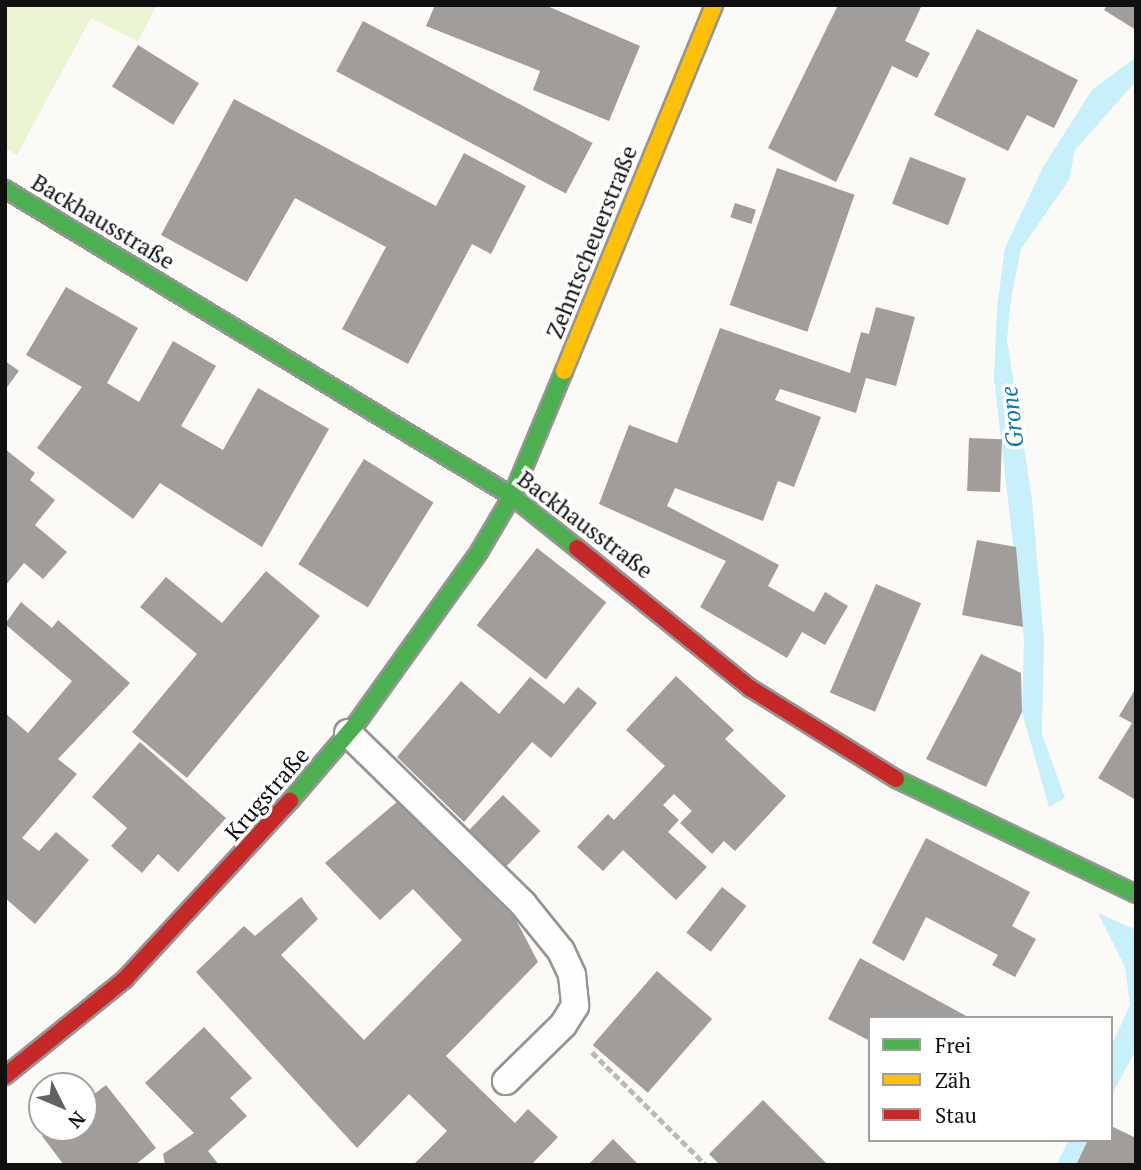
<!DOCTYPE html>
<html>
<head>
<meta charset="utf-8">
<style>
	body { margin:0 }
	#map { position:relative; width:1141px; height:1170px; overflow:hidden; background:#fcfaf6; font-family:"PT Serif",serif }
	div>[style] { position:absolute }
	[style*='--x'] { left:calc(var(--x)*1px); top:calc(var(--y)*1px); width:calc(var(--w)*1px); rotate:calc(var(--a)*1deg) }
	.green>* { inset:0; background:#eaf4d3 }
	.water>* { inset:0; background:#c8f0fb }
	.building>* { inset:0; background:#a09d9b; transform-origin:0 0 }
	.path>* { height:4.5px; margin-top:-2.25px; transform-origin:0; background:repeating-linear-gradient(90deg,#b9b9b8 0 7px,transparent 0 10.5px) }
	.roads { filter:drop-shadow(2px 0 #969594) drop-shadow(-2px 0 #969594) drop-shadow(0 2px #969594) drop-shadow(0 -2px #969594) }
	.lane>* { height:26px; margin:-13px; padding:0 13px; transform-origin:13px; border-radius:13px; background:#fffefe }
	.fast>* { height:16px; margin:-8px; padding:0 8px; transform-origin:8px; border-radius:8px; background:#4caf50 }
	.slow>* { height:16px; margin:-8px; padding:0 8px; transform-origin:8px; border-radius:8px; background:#ffc107 }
	.jam>* { height:16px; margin:-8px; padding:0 8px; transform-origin:8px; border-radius:8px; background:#c62828 }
	span { translate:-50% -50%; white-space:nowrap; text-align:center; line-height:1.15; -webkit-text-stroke:7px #fff; paint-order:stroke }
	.street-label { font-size:23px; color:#101010 }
	.water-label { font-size:24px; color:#0a7aa9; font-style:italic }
	.frame { position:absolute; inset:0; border:7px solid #101010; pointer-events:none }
	.legend { position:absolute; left:868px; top:1016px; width:245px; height:126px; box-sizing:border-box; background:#fff; border:2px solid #9f9f9f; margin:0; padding:9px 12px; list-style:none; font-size:21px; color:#101010 }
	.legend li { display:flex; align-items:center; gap:14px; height:35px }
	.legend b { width:35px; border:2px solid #9f9f9f }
	.north { position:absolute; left:28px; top:1072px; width:70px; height:70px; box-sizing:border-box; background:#fff; border:2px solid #9f9f9f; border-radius:50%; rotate:133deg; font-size:19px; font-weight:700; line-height:28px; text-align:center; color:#101010 }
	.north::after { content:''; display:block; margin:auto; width:24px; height:32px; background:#636260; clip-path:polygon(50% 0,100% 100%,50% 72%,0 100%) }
</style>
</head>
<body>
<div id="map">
	<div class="green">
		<div style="clip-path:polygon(5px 5px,157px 5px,138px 41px,91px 18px,17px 155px,5px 148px)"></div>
	</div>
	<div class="water">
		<div style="clip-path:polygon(1136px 57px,1136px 81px,1075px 150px,1069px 180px,1021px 249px,1011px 300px,1007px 339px,1032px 499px,1044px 641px,1042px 734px,1065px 798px,1049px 807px,1022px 712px,1024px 639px,994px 379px,997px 308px,1005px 248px,1043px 167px,1092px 90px)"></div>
		<div style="clip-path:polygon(1098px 913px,1136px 930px,1136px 1050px,1111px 1096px,1111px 1046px,1130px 1005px,1125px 967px)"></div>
		<div style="clip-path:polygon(1069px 1140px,1088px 1140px,1076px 1165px,1056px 1165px)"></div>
	</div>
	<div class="building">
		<div style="clip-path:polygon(435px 5px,545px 5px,640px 46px,609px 121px,533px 90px,540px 71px,426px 26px)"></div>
		<div style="clip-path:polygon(838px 5px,921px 7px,905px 41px,930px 53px,917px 78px,892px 66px,836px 182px,768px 148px)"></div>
		<div style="clip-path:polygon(1107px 5px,1136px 5px,1136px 30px,1104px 10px)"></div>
		<div style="left:363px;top:21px;width:260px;height:57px;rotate:28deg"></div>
		<div style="clip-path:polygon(977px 29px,1078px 80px,1054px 128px,1027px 115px,1008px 151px,934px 115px)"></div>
		<div style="left:138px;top:45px;width:72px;height:49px;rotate:32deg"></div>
		<div style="clip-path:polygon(234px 99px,436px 206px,464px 153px,526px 186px,491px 254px,472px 244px,408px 364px,342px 329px,386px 247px,295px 198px,247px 282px,161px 235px)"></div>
		<div style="left:910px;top:157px;width:60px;height:50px;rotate:21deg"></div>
		<div style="left:777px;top:168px;width:82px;height:145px;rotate:19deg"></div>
		<div style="left:735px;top:203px;width:22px;height:15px;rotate:18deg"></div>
		<div style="clip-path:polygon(66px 287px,138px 328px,107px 383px,139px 402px,173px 341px,216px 366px,181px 426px,223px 450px,258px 388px,329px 429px,262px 547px,160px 483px,133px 519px,37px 448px,82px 387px,26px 355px)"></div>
		<div style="clip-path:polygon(876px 307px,915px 317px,896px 386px,866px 378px,856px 413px,780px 389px,775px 400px,821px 417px,794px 487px,778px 481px,763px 521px,675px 488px,667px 506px,779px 565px,768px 586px,814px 612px,825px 592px,848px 606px,825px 645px,802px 632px,787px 658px,700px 607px,726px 561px,599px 504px,629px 425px,677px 443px,720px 328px,850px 373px,861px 332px,869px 334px)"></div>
		<div style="clip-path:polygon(5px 361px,19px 371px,5px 390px)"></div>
		<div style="left:969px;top:438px;width:33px;height:53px;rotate:2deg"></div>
		<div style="clip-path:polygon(5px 449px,35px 473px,30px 480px,55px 500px,35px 525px,67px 552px,43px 579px,24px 563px,5px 586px)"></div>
		<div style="left:364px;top:459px;width:82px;height:124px;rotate:32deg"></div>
		<div style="clip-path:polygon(977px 540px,1016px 547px,1023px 627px,962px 615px)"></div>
		<div style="left:537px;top:548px;width:88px;height:98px;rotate:38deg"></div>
		<div style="clip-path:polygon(266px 571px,320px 616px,187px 778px,132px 732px,197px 654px,140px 607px,166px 577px,222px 623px)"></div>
		<div style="left:876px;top:584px;width:49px;height:118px;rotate:23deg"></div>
		<div style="clip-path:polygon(21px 602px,52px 628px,58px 620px,130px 683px,58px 759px,77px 774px,22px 838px,39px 851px,56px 832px,89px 860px,35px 924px,5px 898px,5px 713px,28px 733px,72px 681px,5px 624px)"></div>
		<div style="clip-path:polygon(981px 654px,1021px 673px,1022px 712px,986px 787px,926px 759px)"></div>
		<div style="clip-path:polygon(676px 676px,734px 730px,725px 739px,786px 796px,735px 851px,724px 841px,712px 854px,680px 823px,692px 811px,674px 794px,663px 805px,679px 820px,668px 832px,707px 867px,676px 900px,623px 850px,603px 871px,577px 847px,608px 814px,614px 820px,665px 766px,626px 730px)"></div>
		<div style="clip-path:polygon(530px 677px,564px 704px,578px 687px,597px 703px,551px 758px,532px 742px,464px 822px,397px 757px,461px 681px,499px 714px)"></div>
		<div style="clip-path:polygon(1136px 688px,1136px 800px,1098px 778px,1132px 723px,1119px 716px)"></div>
		<div style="clip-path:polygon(140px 742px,226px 818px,178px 872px,158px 854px,142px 873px,111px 846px,127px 828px,92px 797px)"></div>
		<div style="left:503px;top:795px;width:52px;height:49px;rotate:44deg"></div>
		<div style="clip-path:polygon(398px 801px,515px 918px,538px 962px,446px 1056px,515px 1123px,528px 1109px,558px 1137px,531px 1165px,413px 1165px,447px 1131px,409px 1094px,357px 1148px,196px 972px,244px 926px,255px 936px,301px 897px,318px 919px,281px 955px,364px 1040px,462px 940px,413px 889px,380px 920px,325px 863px)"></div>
		<div style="clip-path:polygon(926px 838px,1030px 892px,1012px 926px,1036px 939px,1015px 977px,992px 965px,998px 955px,926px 917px,904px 961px,872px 943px)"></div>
		<div style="left:722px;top:887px;width:31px;height:58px;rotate:38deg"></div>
		<div style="clip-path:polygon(860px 958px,970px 1018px,870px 1018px,870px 1041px,828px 1019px)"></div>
		<div style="left:657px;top:971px;width:73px;height:98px;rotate:41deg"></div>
		<div style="clip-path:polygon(204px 1027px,252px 1078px,230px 1098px,247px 1116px,208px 1151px,219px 1165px,165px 1165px,163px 1154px,194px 1133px,145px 1083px)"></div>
		<div style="clip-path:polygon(106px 1085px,156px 1148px,135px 1165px,64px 1165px,42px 1136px,52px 1128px,84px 1128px,84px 1102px)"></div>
		<div style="clip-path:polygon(763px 1100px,827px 1164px,826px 1165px,720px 1165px,709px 1154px)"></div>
		<div style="clip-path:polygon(1111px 1126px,1136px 1138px,1136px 1165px,1076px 1165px,1088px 1140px,1111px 1140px)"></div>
		<div style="clip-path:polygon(613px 1139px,639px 1165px,588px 1165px)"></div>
	</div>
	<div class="path">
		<div style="--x:592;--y:1052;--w:161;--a:44.7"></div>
	</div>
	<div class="roads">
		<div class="lane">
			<div style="--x:348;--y:733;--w:245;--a:44.3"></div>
			<div style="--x:523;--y:904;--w:60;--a:51"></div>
			<div style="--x:561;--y:951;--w:26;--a:65"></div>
			<div style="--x:572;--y:975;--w:31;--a:84"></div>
			<div style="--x:575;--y:1006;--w:22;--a:122"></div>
			<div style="--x:563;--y:1025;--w:80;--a:135.5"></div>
		</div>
		<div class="fast">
			<div style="--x:5;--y:189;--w:593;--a:31.2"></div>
			<div style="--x:512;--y:496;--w:83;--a:38.7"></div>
			<div style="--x:896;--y:779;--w:266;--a:25.6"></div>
			<div style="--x:290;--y:801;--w:101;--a:-49.4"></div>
			<div style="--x:356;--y:724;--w:211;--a:-54.4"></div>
			<div style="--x:479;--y:552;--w:65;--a:-59.5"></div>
			<div style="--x:512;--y:496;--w:135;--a:-67.4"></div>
		</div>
		<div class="slow">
			<div style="--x:564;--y:371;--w:396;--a:-67.7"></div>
		</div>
		<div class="jam">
			<div style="--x:577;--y:548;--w:223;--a:39"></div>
			<div style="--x:750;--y:688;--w:172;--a:31.9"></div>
			<div style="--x:5;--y:1076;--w:154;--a:-38.9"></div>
			<div style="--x:125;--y:979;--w:243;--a:-47.2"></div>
		</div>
	</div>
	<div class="street-label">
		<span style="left:103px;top:222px;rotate:31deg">Backhausstraße</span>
		<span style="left:592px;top:242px;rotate:-68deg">Zehntscheuerstraße</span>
		<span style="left:585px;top:525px;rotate:37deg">Backhausstraße</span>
		<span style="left:267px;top:794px;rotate:-49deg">Krugstraße</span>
	</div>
	<div class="water-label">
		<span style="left:1012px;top:417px;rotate:-96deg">Grone</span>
	</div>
	<div class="frame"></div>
	<ul class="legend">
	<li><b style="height:9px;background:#4caf50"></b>Frei</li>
	<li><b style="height:9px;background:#ffc107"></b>Zäh</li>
	<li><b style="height:9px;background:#c62828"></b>Stau</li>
	</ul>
	<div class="north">N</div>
</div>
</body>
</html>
